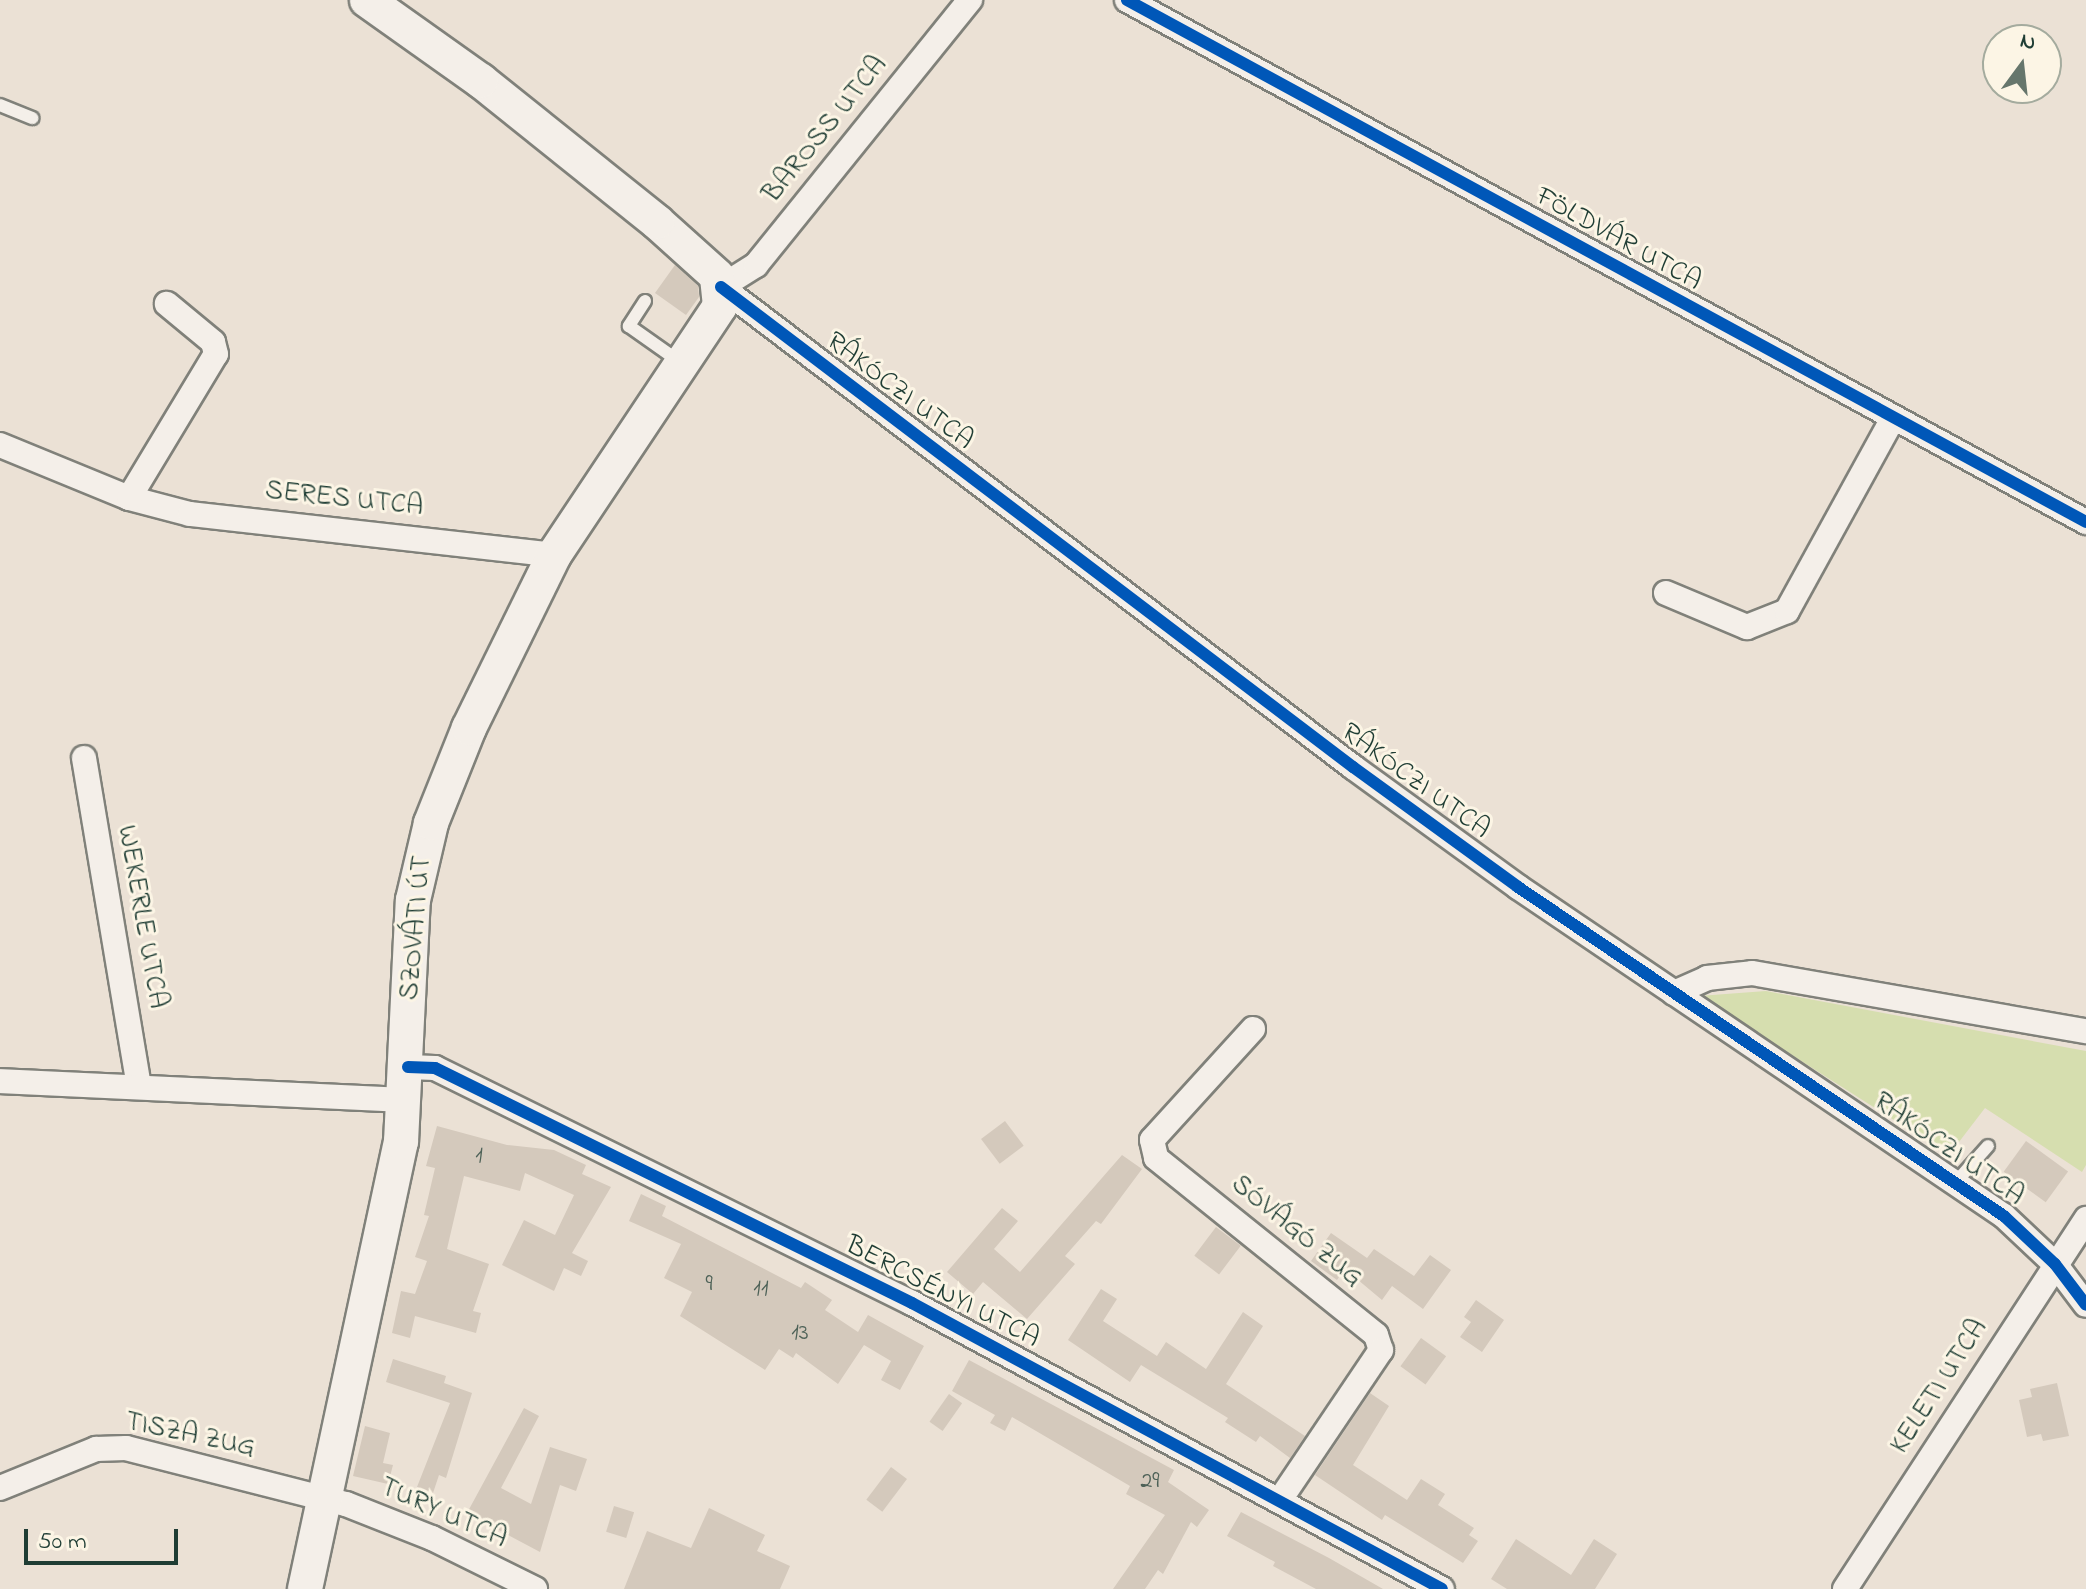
<!DOCTYPE html>
<html>
<head>
<meta charset="utf-8">
<style>
	body { margin:0 }
	#map { position:relative; width:2086px; height:1589px; overflow:hidden; background:#ebe1d5; font-family:"Indie Flower",sans-serif }
	div>[style] { position:absolute }
	[style*='--x'] { left:calc(var(--x)*1px); top:calc(var(--y)*1px); width:calc(var(--w)*1px); rotate:calc(var(--a)*1deg) }
	.green>* { inset:0; background:#d6deaf }
	.building>* { inset:0; background:#d4c9bc; transform-origin:0 0 }
	.roads { filter:drop-shadow(2px 0 #80817a) drop-shadow(-2px 0 #80817a) drop-shadow(0 2px #80817a) drop-shadow(0 -2px #80817a) }
	.service>* { height:12px; margin:-6px; padding:0 6px; transform-origin:6px; border-radius:6px; background:#f4efe9 }
	.minor>* { height:24px; margin:-12px; padding:0 12px; transform-origin:12px; border-radius:12px; background:#f4efe9 }
	.secondary>* { height:34px; margin:-17px; padding:0 17px; transform-origin:17px; border-radius:17px; background:#f4efe9 }
	.cycleway>* { height:12px; margin:-6px; padding:0 6px; transform-origin:6px; border-radius:6px; background:#0057b8 }
	span { translate:-50% -50%; white-space:nowrap; text-align:center; line-height:1.15; -webkit-text-stroke:6px #fcf5e5; paint-order:stroke }
	.number-label { font-size:24px; color:#4d6157 }
	.number-label span { -webkit-text-stroke-width:0 }
	.street-label { font-size:28px; color:#1f3d34 }
	.north { position:absolute; left:1982px; top:24px; width:80px; height:80px; box-sizing:border-box; background:#fcf5e5; border:2px solid #a4ab9e; border-radius:50%; rotate:15deg; font-size:22px; font-weight:700; line-height:32px; text-align:center; color:#1f3d34 }
	.north::after { content:''; display:block; margin:auto; width:28px; height:36px; background:#66766c; clip-path:polygon(50% 0,100% 100%,50% 72%,0 100%) }
	.scale { position:absolute; left:24px; top:1529px; width:154px; height:36px; box-sizing:border-box; border:4px solid #1f3d34; border-top:0; padding-left:10px; font-size:24px; line-height:28px; white-space:nowrap; color:#1f3d34; -webkit-text-stroke:6px #fcf5e5; paint-order:stroke }
</style>
</head>
<body>
<div id="map">
	<div class="green">
		<div style="clip-path:polygon(1766px 991px,2086px 1051px,2086px 1165px,2082px 1172px,1985px 1108px,1949px 1155px,1699px 996px)"></div>
	</div>
	<div class="building">
		<div style="clip-path:polygon(675px 265px,698px 286px,699px 297px,686px 315px,655px 293px)"></div>
		<div style="left:1005px;top:1121px;width:31px;height:30px;rotate:53deg"></div>
		<div style="clip-path:polygon(437px 1126px,507px 1145px,554px 1150px,586px 1165px,582px 1174px,611px 1187px,572px 1253px,588px 1261px,581px 1276px,564px 1268px,554px 1291px,502px 1265px,524px 1220px,555px 1235px,574px 1195px,525px 1173px,520px 1191px,464px 1176px,447px 1249px,489px 1264px,473px 1311px,481px 1313px,476px 1333px,415px 1316px,410px 1338px,392px 1333px,401px 1291px,415px 1294px,427px 1261px,415px 1257px,429px 1216px,424px 1215px,435px 1168px,426px 1166px)"></div>
		<div style="left:2026px;top:1141px;width:52px;height:38px;rotate:36deg"></div>
		<div style="clip-path:polygon(1122px 1155px,1142px 1169px,1101px 1224px,1096px 1221px,1065px 1256px,1075px 1264px,1027px 1319px,983px 1282px,973px 1294px,947px 1272px,1002px 1208px,1018px 1221px,994px 1249px,1020px 1272px)"></div>
		<div style="clip-path:polygon(641px 1194px,666px 1206px,662px 1216px,801px 1288px,805px 1282px,832px 1300px,825px 1310px,858px 1332px,868px 1315px,924px 1346px,900px 1390px,881px 1380px,891px 1361px,864px 1345px,838px 1384px,796px 1353px,793px 1358px,779px 1349px,765px 1370px,680px 1316px,692px 1292px,664px 1278px,681px 1244px,629px 1221px)"></div>
		<div style="left:1216px;top:1227px;width:31px;height:36px;rotate:37deg"></div>
		<div style="clip-path:polygon(1331px 1233px,1367px 1258px,1374px 1249px,1414px 1276px,1430px 1255px,1451px 1270px,1423px 1309px,1392px 1286px,1382px 1300px,1345px 1269px,1337px 1280px,1311px 1261px)"></div>
		<div style="clip-path:polygon(1101px 1289px,1117px 1299px,1103px 1321px,1157px 1356px,1166px 1342px,1206px 1369px,1243px 1312px,1263px 1326px,1226px 1384px,1305px 1436px,1290px 1458px,1260px 1436px,1256px 1442px,1225px 1422px,1228px 1418px,1141px 1365px,1130px 1382px,1068px 1340px)"></div>
		<div style="clip-path:polygon(1476px 1300px,1504px 1320px,1482px 1352px,1460px 1337px,1471px 1322px,1464px 1317px)"></div>
		<div style="left:1421px;top:1338px;width:31px;height:35px;rotate:36deg"></div>
		<div style="clip-path:polygon(393px 1359px,446px 1376px,444px 1383px,472px 1393px,446px 1478px,439px 1475px,433px 1493px,417px 1487px,450px 1403px,386px 1382px)"></div>
		<div style="clip-path:polygon(969px 1360px,1174px 1470px,1168px 1482px,1209px 1510px,1197px 1527px,1191px 1522px,1163px 1574px,1158px 1570px,1145px 1589px,1113px 1589px,1165px 1515px,1126px 1494px,1130px 1486px,1012px 1417px,1005px 1431px,990px 1423px,995px 1415px,952px 1391px)"></div>
		<div style="clip-path:polygon(2057px 1383px,2069px 1436px,2043px 1441px,2041px 1434px,2027px 1437px,2019px 1400px,2032px 1397px,2030px 1389px)"></div>
		<div style="clip-path:polygon(1370px 1393px,1389px 1406px,1353px 1465px,1407px 1500px,1421px 1479px,1445px 1494px,1438px 1505px,1474px 1528px,1469px 1535px,1478px 1541px,1463px 1563px,1385px 1515px,1382px 1520px,1315px 1475px)"></div>
		<div style="left:949px;top:1394px;width:16px;height:34px;rotate:35deg"></div>
		<div style="clip-path:polygon(524px 1408px,539px 1416px,501px 1488px,531px 1504px,550px 1447px,587px 1459px,576px 1491px,560px 1485px,540px 1552px,467px 1513px)"></div>
		<div style="clip-path:polygon(365px 1426px,390px 1433px,383px 1463px,393px 1465px,388px 1484px,353px 1476px)"></div>
		<div style="left:891px;top:1467px;width:20px;height:41px;rotate:37deg"></div>
		<div style="left:614px;top:1506px;width:21px;height:27px;rotate:17deg"></div>
		<div style="clip-path:polygon(709px 1508px,765px 1535px,757px 1551px,790px 1566px,780px 1589px,624px 1589px,647px 1531px,691px 1548px)"></div>
		<div style="clip-path:polygon(1241px 1512px,1329px 1558px,1383px 1589px,1316px 1589px,1273px 1566px,1275px 1562px,1227px 1536px)"></div>
		<div style="clip-path:polygon(1516px 1539px,1571px 1575px,1594px 1539px,1617px 1554px,1595px 1589px,1507px 1589px,1491px 1579px)"></div>
	</div>
	<div class="roads">
		<div class="service">
			<div style="--x:0;--y:105;--w:35;--a:22"></div>
			<div style="--x:645;--y:301;--w:30;--a:123"></div>
			<div style="--x:629;--y:326;--w:62;--a:35.2"></div>
			<div style="--x:1956;--y:1182;--w:48;--a:-48.4"></div>
		</div>
		<div class="minor">
			<div style="--x:1127;--y:0;--w:1092;--a:28.56"></div>
			<div style="--x:721;--y:287;--w:794;--a:37.22"></div>
			<div style="--x:1353;--y:767;--w:204;--a:36"></div>
			<div style="--x:1518;--y:887;--w:587;--a:34.1"></div>
			<div style="--x:2004;--y:1216;--w:70;--a:43.3"></div>
			<div style="--x:2055;--y:1264;--w:51;--a:52.9"></div>
			<div style="--x:721;--y:287;--w:41;--a:-32.2"></div>
			<div style="--x:756;--y:265;--w:341;--a:-51.1"></div>
			<div style="--x:0;--y:445;--w:139;--a:22.3"></div>
			<div style="--x:129;--y:498;--w:63;--a:14.7"></div>
			<div style="--x:190;--y:514;--w:366;--a:6.4"></div>
			<div style="--x:129;--y:498;--w:168;--a:-58.9"></div>
			<div style="--x:216;--y:354;--w:12;--a:-104"></div>
			<div style="--x:213;--y:342;--w:60;--a:-140.4"></div>
			<div style="--x:1666;--y:593;--w:88;--a:22.8"></div>
			<div style="--x:1747;--y:627;--w:43;--a:-21.8"></div>
			<div style="--x:1787;--y:611;--w:220;--a:-61.2"></div>
			<div style="--x:84;--y:758;--w:333;--a:80.5"></div>
			<div style="--x:1674;--y:993;--w:36;--a:-24"></div>
			<div style="--x:1707;--y:978;--w:45;--a:-6.3"></div>
			<div style="--x:1752;--y:973;--w:339;--a:9.9"></div>
			<div style="--x:1253;--y:1029;--w:150;--a:132.3"></div>
			<div style="--x:1152;--y:1140;--w:18;--a:77"></div>
			<div style="--x:1156;--y:1158;--w:282;--a:38.8"></div>
			<div style="--x:1376;--y:1335;--w:16;--a:72"></div>
			<div style="--x:1381;--y:1350;--w:181;--a:124"></div>
			<div style="--x:408;--y:1067;--w:27;--a:2"></div>
			<div style="--x:435;--y:1068;--w:532;--a:26.23"></div>
			<div style="--x:912;--y:1303;--w:602;--a:28.35"></div>
			<div style="--x:0;--y:1081;--w:404;--a:2.7"></div>
			<div style="--x:0;--y:1488;--w:104;--a:-22.1"></div>
			<div style="--x:96;--y:1449;--w:30;--a:-2"></div>
			<div style="--x:126;--y:1448;--w:227;--a:14.3"></div>
			<div style="--x:346;--y:1504;--w:92;--a:21.6"></div>
			<div style="--x:432;--y:1538;--w:115;--a:26.3"></div>
			<div style="--x:1845;--y:1589;--w:442;--a:-56.9"></div>
		</div>
		<div class="secondary">
			<div style="--x:305;--y:1589;--w:457;--a:-77.9"></div>
			<div style="--x:401;--y:1142;--w:242;--a:-87.2"></div>
			<div style="--x:413;--y:900;--w:79;--a:-76.8"></div>
			<div style="--x:431;--y:823;--w:102;--a:-68.2"></div>
			<div style="--x:469;--y:728;--w:193;--a:-63.8"></div>
			<div style="--x:554;--y:555;--w:299;--a:-56.3"></div>
			<div style="--x:720;--y:306;--w:30;--a:-96"></div>
			<div style="--x:717;--y:276;--w:81;--a:-138"></div>
			<div style="--x:657;--y:222;--w:226;--a:-141.3"></div>
			<div style="--x:481;--y:81;--w:140;--a:-144.6"></div>
		</div>
	</div>
	<div class="cycleway">
		<div style="--x:1127;--y:0;--w:1092;--a:28.56"></div>
		<div style="--x:721;--y:287;--w:794;--a:37.22"></div>
		<div style="--x:1353;--y:767;--w:204;--a:36"></div>
		<div style="--x:1518;--y:887;--w:587;--a:34.1"></div>
		<div style="--x:2004;--y:1216;--w:70;--a:43.3"></div>
		<div style="--x:2055;--y:1264;--w:51;--a:52.9"></div>
		<div style="--x:408;--y:1067;--w:27;--a:2"></div>
		<div style="--x:435;--y:1068;--w:532;--a:26.23"></div>
		<div style="--x:912;--y:1303;--w:602;--a:28.35"></div>
	</div>
	<div class="number-label">
		<span style="left:479px;top:1157px">1</span>
		<span style="left:709px;top:1285px">9</span>
		<span style="left:761px;top:1290px">11</span>
		<span style="left:800px;top:1334px">13</span>
		<span style="left:1150px;top:1482px">29</span>
	</div>
	<div class="street-label">
		<span style="left:826px;top:130px;rotate:-51deg">BAROSS UTCA</span>
		<span style="left:1618px;top:240px;rotate:29deg">FÖLDVÁR UTCA</span>
		<span style="left:899px;top:392px;rotate:37deg">RÁKÓCZI UTCA</span>
		<span style="left:344px;top:500px;rotate:6deg">SERES UTCA</span>
		<span style="left:1415px;top:782px;rotate:36deg">RÁKÓCZI UTCA</span>
		<span style="left:141px;top:917px;rotate:80deg">WEKERLE UTCA</span>
		<span style="left:417px;top:928px;rotate:-85deg">SZOVÁTI ÚT</span>
		<span style="left:1948px;top:1150px;rotate:35deg">RÁKÓCZI UTCA</span>
		<span style="left:1296px;top:1232px;rotate:39deg">SÓVÁGÓ ZUG</span>
		<span style="left:942px;top:1293px;rotate:27deg">BERCSÉNYI UTCA</span>
		<span style="left:1940px;top:1387px;rotate:-57deg">KELETI UTCA</span>
		<span style="left:190px;top:1436px;rotate:12deg">TISZA ZUG</span>
		<span style="left:443px;top:1514px;rotate:24deg">TURY UTCA</span>
	</div>
	<div class="north">N</div>
	<div class="scale">50 m</div>
</div>
</body>
</html>
